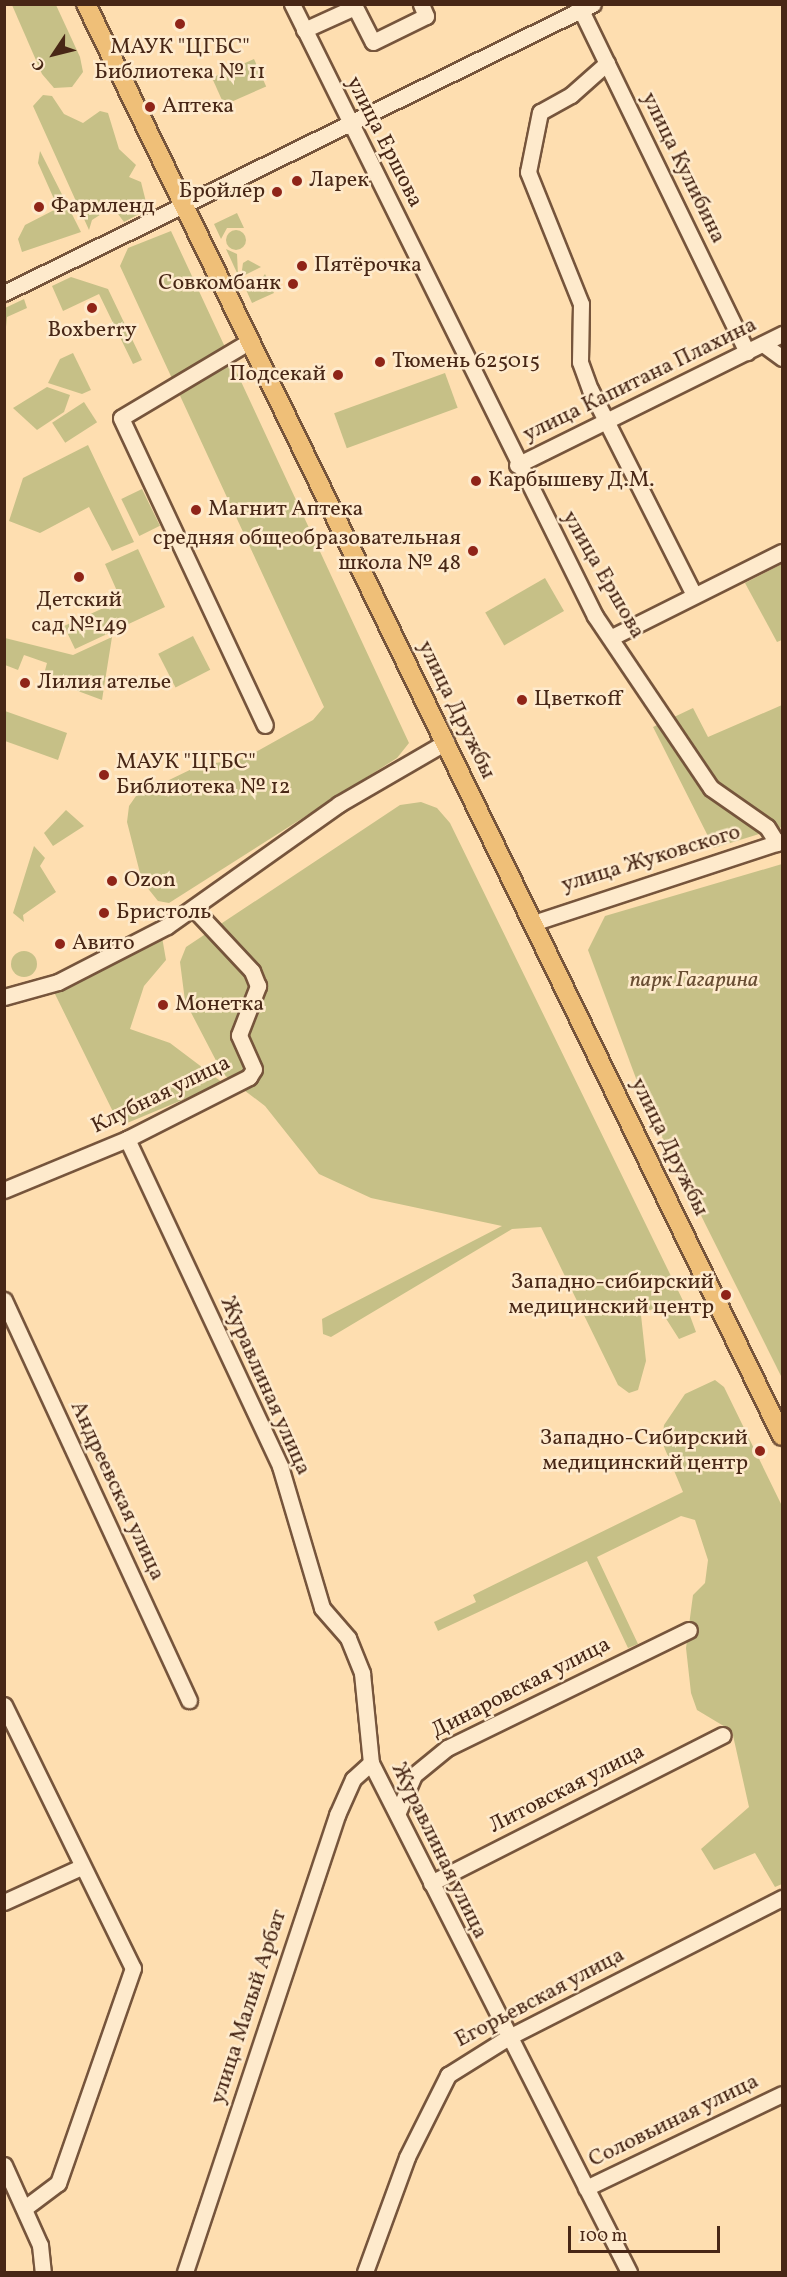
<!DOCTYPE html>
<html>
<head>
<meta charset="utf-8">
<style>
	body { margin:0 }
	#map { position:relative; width:787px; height:2277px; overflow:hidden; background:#fedeb0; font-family:Vollkorn,serif }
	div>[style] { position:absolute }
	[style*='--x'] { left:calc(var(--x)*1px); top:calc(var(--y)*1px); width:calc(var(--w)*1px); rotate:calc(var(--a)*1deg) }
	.green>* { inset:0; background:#c6c087; transform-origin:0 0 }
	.round { border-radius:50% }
	.roads { filter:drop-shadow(2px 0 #76553c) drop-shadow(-2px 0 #76553c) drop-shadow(0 2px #76553c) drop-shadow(0 -2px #76553c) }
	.minor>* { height:15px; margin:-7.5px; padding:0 7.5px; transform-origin:7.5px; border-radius:7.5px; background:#feeacc }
	.major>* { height:18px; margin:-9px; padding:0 9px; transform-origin:9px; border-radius:9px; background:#efbf78 }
	.dots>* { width:16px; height:16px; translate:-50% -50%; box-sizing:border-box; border:3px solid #feeacc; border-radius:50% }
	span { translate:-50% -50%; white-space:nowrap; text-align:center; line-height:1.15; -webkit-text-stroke:5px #feeacc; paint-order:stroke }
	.poi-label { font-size:22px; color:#482716 }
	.left { translate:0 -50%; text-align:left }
	.right { translate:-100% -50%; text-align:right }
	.street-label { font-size:22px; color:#482716 }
	.park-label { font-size:22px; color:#684d32; font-style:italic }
	.frame { position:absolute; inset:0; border:6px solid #482716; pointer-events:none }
	.north { position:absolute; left:24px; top:24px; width:60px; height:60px; -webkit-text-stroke:4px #feeacc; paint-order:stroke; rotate:235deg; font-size:16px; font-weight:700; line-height:24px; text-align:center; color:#482716 }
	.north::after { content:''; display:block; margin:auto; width:21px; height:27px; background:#482716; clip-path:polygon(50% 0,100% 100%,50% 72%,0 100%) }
	.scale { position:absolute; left:568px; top:2226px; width:152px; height:27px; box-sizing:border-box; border:3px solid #482716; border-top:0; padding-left:8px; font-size:18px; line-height:21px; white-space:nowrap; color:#482716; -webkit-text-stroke:4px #feeacc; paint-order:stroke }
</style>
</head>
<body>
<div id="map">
	<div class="green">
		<div style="clip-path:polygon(12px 5px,56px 5px,80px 57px,83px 72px,72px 87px,54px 88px,42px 74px)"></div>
		<div style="left:254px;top:59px;width:30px;height:46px;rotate:66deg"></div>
		<div style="clip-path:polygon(43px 95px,52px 96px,64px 114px,83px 123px,100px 111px,108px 113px,119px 149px,136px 165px,129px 177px,141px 182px,146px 202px,141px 213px,124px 222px,115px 210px,106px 211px,92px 220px,89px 230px,33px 106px)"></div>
		<div style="clip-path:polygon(40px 151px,81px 232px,22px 252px,18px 239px,25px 225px,58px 208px,38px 163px)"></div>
		<div style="clip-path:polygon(237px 213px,244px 228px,227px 228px,221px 239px,214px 224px)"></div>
		<div class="round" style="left:226px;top:230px;width:20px;height:20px"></div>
		<div style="clip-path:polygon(171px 231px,409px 743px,397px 758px,169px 903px,158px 901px,142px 881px,127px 822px,129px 806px,136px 796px,198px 766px,245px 758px,313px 720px,324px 707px,120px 266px,128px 248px)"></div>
		<div style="clip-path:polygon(226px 249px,237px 254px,238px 275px)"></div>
		<div style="clip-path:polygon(248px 260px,261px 267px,241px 277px,243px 263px)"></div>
		<div style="clip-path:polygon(265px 274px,274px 293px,252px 303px,243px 283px,257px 285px)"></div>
		<div style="clip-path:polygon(71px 277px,108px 289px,142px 360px,133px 364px,99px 294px,63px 311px,52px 286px)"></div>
		<div style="clip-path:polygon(24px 299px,27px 308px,7px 317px,6px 327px,5px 308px)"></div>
		<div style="clip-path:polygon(73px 353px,91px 390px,82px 394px,48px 383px,60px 359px)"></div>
		<div style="left:445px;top:373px;width:37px;height:118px;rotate:70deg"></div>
		<div style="clip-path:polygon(47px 387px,70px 395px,64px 412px,37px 430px,13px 408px)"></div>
		<div style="left:84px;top:402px;width:24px;height:38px;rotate:57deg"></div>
		<div style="clip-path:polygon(88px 445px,134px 542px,112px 551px,89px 507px,40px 533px,9px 521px,23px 478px)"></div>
		<div style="left:142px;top:489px;width:41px;height:23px;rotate:64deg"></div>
		<div style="clip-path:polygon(138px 549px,165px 607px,75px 649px,64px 626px,121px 600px,105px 564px)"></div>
		<div style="clip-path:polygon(782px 564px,782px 640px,777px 642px,745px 583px)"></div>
		<div style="left:545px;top:578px;width:38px;height:69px;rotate:60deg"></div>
		<div style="left:193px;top:636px;width:38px;height:39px;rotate:63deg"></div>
		<div style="clip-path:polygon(112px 637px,102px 700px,43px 678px,47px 663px,24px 655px,18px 670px,5px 665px,5px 638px,73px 655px)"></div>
		<div style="clip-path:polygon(782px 705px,782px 827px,714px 848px,653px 727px,693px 708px,708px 737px)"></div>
		<div style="clip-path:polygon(5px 711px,67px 733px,58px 760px,5px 741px)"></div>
		<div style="clip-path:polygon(421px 802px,437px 808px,450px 823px,689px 1313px,696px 1332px,679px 1339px,658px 1306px,641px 1315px,646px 1361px,638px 1390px,629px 1393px,618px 1385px,541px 1227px,512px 1229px,331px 1337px,323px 1334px,322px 1319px,502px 1226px,371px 1198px,319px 1174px,265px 1106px,223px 1074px,185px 1001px,180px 962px,186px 947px,400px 805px)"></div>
		<div style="clip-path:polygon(66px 810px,84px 826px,53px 846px,44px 833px)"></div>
		<div style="clip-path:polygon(34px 846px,45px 858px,40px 866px,56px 892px,23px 915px,24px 922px,13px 913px)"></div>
		<div style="clip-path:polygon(782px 864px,782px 1378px,646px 1105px,588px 950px,605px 916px)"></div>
		<div style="clip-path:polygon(162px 937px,166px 960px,144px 986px,130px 1029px,170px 1043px,223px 1083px,120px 1126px,54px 992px)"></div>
		<div class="round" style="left:11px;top:951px;width:26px;height:26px"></div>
		<div style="clip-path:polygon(715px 1380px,724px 1387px,782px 1506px,782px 1884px,775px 1887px,755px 1853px,714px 1870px,701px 1849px,749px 1807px,732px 1731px,697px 1710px,691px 1693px,686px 1648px,693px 1595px,705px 1583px,708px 1560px,695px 1520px,681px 1516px,597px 1557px,638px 1644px,628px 1648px,587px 1561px,438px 1631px,434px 1622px,476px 1602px,473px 1595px,683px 1492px,662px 1442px,664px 1425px,685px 1394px)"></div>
	</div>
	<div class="roads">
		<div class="minor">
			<div style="--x:292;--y:4;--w:683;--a:63.66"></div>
			<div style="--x:595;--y:616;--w:207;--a:56"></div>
			<div style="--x:711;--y:788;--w:68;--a:34.9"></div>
			<div style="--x:767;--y:827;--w:19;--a:58"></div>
			<div style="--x:578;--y:4;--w:387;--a:64.1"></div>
			<div style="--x:304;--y:30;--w:56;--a:-24.3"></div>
			<div style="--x:355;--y:7;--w:39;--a:63"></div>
			<div style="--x:373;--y:42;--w:59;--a:-26.1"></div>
			<div style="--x:426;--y:16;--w:13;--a:-113"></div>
			<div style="--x:607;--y:63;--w:48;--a:138.4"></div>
			<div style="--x:571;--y:95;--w:35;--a:151"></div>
			<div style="--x:540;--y:112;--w:61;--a:101.3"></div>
			<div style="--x:528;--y:172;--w:142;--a:68.1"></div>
			<div style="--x:581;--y:304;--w:58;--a:91"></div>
			<div style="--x:580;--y:362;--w:29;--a:70"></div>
			<div style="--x:590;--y:389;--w:231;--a:63.2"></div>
			<div style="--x:4;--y:293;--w:656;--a:-26.14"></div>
			<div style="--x:250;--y:341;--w:150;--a:149.2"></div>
			<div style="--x:121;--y:418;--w:339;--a:64.9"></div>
			<div style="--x:763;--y:344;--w:24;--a:36"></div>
			<div style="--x:517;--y:465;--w:296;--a:-26.3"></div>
			<div style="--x:612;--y:637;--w:190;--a:-26.6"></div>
			<div style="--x:533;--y:923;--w:262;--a:-18.2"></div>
			<div style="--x:4;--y:997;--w:56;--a:-15.5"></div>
			<div style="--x:58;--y:982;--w:123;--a:-27.2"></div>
			<div style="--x:167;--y:926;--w:211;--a:-35.3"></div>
			<div style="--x:339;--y:804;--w:124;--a:-30.1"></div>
			<div style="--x:127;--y:1139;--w:361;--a:64.9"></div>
			<div style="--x:280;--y:1466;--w:148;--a:73.5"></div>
			<div style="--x:322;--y:1608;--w:40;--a:49"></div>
			<div style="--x:348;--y:1638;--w:38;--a:68"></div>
			<div style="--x:362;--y:1673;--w:90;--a:84.3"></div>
			<div style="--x:371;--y:1763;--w:571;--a:63.12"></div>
			<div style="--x:4;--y:1190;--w:133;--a:-22.5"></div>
			<div style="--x:127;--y:1139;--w:137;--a:-26.9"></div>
			<div style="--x:249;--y:1077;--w:9;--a:-58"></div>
			<div style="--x:254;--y:1069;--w:37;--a:-114"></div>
			<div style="--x:239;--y:1035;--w:53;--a:-68.8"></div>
			<div style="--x:258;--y:986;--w:16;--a:-112"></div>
			<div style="--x:252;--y:971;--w:86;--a:-133.1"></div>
			<div style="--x:4;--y:1300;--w:441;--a:65.2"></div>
			<div style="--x:4;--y:1705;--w:293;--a:63.9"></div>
			<div style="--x:133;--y:1968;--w:228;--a:109.2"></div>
			<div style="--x:58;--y:2183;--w:40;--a:143"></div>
			<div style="--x:398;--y:1812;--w:40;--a:-66.6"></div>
			<div style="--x:414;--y:1775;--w:43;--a:-39.3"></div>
			<div style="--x:447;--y:1748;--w:269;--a:-26"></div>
			<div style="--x:431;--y:1883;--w:327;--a:-26.9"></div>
			<div style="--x:4;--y:1902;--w:85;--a:-24.4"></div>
			<div style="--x:4;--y:2165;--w:88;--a:65.8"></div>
			<div style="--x:40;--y:2245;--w:27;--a:84"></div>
			<div style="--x:586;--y:2188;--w:217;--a:-25.6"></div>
			<div style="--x:185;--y:2272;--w:482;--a:-71.6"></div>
			<div style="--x:337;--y:1815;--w:39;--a:-66"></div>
			<div style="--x:353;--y:1779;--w:24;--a:-42"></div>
			<div style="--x:365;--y:2272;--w:122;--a:-69.9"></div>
			<div style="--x:407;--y:2157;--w:92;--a:-63.4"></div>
			<div style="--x:448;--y:2075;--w:70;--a:-32.1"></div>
			<div style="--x:507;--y:2038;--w:309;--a:-27"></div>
		</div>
		<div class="major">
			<div style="--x:86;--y:4;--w:1592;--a:64.08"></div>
		</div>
	</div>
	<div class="dots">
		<div style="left:180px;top:24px;background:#8f2418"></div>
		<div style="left:150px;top:107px;background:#8f2418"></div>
		<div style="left:297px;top:181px;background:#8f2418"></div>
		<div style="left:277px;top:192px;background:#8f2418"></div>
		<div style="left:39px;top:207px;background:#8f2418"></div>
		<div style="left:302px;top:266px;background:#8f2418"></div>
		<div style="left:293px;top:284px;background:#8f2418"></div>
		<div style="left:92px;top:308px;background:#8f2418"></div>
		<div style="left:380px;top:362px;background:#8f2418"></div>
		<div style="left:338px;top:375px;background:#8f2418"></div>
		<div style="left:476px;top:481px;background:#8f2418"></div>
		<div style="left:196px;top:510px;background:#8f2418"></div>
		<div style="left:473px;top:551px;background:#8f2418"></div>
		<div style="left:79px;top:577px;background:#8f2418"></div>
		<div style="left:25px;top:683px;background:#8f2418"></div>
		<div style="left:522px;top:700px;background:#8f2418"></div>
		<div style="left:104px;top:775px;background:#8f2418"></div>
		<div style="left:112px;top:881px;background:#8f2418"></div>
		<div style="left:104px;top:913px;background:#8f2418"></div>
		<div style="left:60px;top:944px;background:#8f2418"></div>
		<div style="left:163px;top:1005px;background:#8f2418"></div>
		<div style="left:726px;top:1295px;background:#8f2418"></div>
		<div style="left:760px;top:1451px;background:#8f2418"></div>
	</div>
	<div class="poi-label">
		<span style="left:180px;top:60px">МАУК "ЦГБС"<br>Библиотека № 11</span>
		<span class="left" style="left:162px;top:107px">Аптека</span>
		<span class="left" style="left:309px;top:181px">Ларек</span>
		<span class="right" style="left:265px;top:192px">Бройлер</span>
		<span class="left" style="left:51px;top:207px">Фармленд</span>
		<span class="left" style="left:314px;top:266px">Пятёрочка</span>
		<span class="right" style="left:281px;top:284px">Совкомбанк</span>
		<span style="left:92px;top:331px">Boxberry</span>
		<span class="left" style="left:392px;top:362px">Тюмень 625015</span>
		<span class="right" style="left:326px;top:375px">Подсекай</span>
		<span class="left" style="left:488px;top:481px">Карбышеву Д.М.</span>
		<span class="left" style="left:208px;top:510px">Магнит Аптека</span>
		<span class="right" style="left:461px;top:551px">средняя общеобразовательная<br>школа № 48</span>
		<span style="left:79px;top:613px">Детский<br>сад №149</span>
		<span class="left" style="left:37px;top:683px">Лилия ателье</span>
		<span class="left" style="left:534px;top:700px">Цветкоff</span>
		<span class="left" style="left:116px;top:775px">МАУК "ЦГБС"<br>Библиотека № 12</span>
		<span class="left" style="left:124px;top:881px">Ozon</span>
		<span class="left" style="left:116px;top:913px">Бристоль</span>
		<span class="left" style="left:72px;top:944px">Авито</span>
		<span class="left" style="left:175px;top:1005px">Монетка</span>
		<span class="right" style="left:714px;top:1295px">Западно-сибирский<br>медицинский центр</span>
		<span class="right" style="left:748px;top:1451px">Западно-Сибирский<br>медицинский центр</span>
	</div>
	<div class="street-label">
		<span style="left:384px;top:142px;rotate:63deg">улица Ершова</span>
		<span style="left:683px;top:168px;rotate:64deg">улица Кулибина</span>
		<span style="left:640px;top:380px;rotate:-26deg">улица Капитана Плахина</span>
		<span style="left:603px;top:575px;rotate:60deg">улица Ершова</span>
		<span style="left:456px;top:710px;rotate:64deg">улица Дружбы</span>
		<span style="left:651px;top:859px;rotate:-17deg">улица Жуковского</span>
		<span style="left:161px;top:1095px;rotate:-26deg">Клубная улица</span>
		<span style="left:669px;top:1147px;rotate:64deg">улица Дружбы</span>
		<span style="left:265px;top:1386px;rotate:66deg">Журавлиная улица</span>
		<span style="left:117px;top:1491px;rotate:65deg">Андреевская улица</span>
		<span style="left:521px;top:1688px;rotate:-27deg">Динаровская улица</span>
		<span style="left:567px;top:1789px;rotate:-27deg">Литовская улица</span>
		<span style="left:439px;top:1851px;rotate:64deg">Журавлиная улица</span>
		<span style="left:540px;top:1998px;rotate:-28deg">Егорьевская улица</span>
		<span style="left:249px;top:2007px;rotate:-72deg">улица Малый Арбат</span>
		<span style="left:674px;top:2121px;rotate:-26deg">Соловьиная улица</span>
	</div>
	<div class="park-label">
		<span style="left:694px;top:981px">парк Гагарина</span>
	</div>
	<div class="frame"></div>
	<div class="north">С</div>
	<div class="scale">100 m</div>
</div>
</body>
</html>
